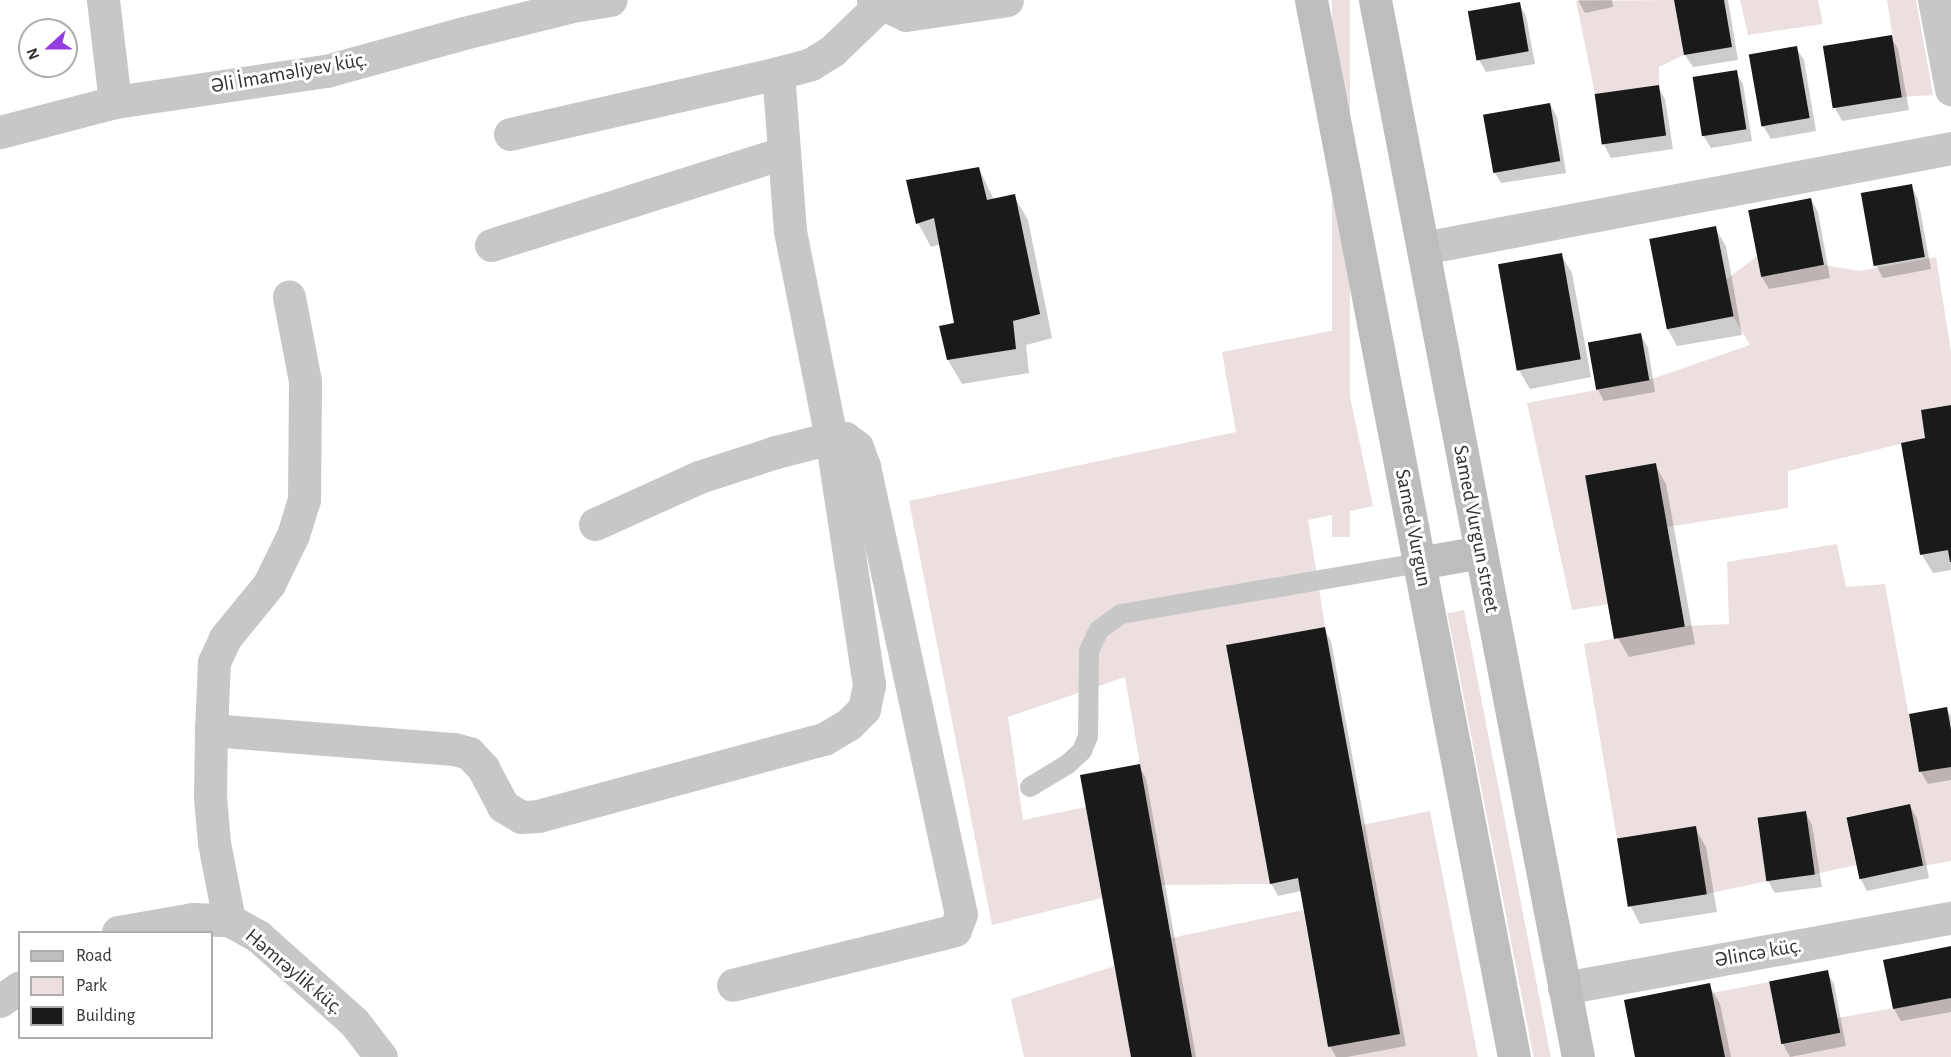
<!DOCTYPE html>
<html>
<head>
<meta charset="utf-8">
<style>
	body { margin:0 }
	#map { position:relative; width:1951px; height:1057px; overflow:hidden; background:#fff; font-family:"Alegreya Sans",sans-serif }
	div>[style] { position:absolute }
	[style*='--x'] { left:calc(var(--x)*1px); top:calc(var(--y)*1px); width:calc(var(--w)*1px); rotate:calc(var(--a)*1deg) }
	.green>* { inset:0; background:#ebe0df; transform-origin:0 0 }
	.shadow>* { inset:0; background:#0003 }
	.building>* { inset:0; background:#1a1a1a; transform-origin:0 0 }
	.lane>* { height:20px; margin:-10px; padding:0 10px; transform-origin:10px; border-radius:10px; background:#c7c7c7 }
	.street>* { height:33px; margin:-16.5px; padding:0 16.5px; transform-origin:16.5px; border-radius:16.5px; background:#c7c7c7 }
	.secondary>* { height:33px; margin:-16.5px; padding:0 16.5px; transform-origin:16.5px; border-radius:16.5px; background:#bdbdbd }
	span { translate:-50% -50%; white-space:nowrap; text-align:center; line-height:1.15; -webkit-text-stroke:6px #fff; paint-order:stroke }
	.street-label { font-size:21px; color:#333 }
	.legend { position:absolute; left:18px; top:931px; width:195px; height:108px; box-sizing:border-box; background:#fff; border:2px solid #adadad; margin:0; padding:8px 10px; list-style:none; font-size:18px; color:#333 }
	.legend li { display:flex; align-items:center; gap:12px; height:30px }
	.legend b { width:30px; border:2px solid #adadad }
	.north { position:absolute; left:18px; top:18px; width:60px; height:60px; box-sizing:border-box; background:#fff; border:2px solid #adadad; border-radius:50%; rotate:249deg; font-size:16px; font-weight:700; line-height:24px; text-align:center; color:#333 }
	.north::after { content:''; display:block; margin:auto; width:21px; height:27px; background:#943de1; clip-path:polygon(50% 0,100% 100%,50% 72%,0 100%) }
</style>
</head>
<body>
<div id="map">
	<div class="green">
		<div style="left:1332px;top:0;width:18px;height:537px"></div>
		<div style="clip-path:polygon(1674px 0,1684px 55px,1659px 67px,1659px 85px,1595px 94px,1576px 1px)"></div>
		<div style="clip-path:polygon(1740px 0,1818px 0,1823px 24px,1748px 35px)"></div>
		<div style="clip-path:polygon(1887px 0,1916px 0,1933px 95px,1902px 97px)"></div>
		<div style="clip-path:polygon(1757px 256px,1761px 277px,1824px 265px,1860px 271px,1936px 257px,1951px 352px,1951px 405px,1921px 410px,1925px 438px,1788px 471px,1788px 508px,1667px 527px,1656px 463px,1586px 475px,1610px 604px,1572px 610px,1527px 403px,1649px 380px,1750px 345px,1733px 316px,1726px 280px)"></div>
		<div style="clip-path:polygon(1336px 330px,1373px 506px,1308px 520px,1325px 627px,1226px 646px,1270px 884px,1161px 885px,1125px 677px,1008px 717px,1023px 820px,1086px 807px,1102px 898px,992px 925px,909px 501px,1236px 432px,1222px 352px)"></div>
		<div style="clip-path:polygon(1837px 544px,1846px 587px,1885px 584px,1919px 772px,1951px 767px,1951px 861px,1923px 866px,1910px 804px,1846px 817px,1856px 865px,1815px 874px,1805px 811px,1757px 818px,1767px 881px,1707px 894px,1617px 839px,1584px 644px,1685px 626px,1729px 624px,1727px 562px)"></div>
		<div style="left:1464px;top:610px;width:455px;height:17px;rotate:79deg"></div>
		<div style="clip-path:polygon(1430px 811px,1478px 1057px,1192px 1057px,1171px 938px,1303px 910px,1328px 1047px,1400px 1034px,1362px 825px)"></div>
		<div style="clip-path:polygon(1115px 966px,1131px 1057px,1024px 1057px,1011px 999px)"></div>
		<div style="clip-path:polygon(1769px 982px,1782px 1045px,1840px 1033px,1837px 1018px,1951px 998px,1951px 1057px,1725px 1057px,1712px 993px)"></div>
	</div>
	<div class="shadow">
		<div style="clip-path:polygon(1578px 0,1612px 0,1613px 7px,1585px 13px)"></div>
		<div style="clip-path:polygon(1676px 0,1728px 0,1738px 60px,1693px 67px,1685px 55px)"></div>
		<div style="clip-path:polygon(1519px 4px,1526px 16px,1535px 64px,1486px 72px,1479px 60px,1470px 12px)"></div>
		<div style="clip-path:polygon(1891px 37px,1898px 49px,1909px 110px,1842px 121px,1835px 108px)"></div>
		<div style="clip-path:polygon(1796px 48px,1804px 60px,1816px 131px,1771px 139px,1763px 126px)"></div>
		<div style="clip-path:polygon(1736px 72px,1743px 84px,1752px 141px,1711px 148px,1703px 135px)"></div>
		<div style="clip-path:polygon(1658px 87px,1665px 99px,1673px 149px,1611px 158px,1604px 145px)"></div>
		<div style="clip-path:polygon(1550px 104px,1557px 117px,1566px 173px,1501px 183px,1494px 171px,1484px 115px)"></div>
		<div style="clip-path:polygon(979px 168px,994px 200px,1014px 196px,1028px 220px,1052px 338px,1026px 345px,1029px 373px,962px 384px,948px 360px,941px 327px,956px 324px,941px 244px,931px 247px,918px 223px)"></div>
		<div style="clip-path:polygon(1911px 186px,1918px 199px,1931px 269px,1883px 278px,1876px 265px)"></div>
		<div style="clip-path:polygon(1811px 199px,1818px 212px,1830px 278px,1769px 289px,1762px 277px)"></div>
		<div style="clip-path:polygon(1715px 228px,1726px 246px,1742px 335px,1677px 346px,1667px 328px,1650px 239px)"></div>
		<div style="clip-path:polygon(1561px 255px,1572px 273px,1591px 377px,1530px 389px,1519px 370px)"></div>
		<div style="clip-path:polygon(1641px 335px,1648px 348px,1655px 392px,1604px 401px,1597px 388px)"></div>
		<div style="clip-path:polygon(1951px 407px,1951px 570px,1933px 573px,1922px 555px,1927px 440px)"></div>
		<div style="clip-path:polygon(1655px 465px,1666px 484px,1695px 644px,1629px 657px,1618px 638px)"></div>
		<div style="clip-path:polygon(1324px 629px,1331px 641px,1406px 1046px,1347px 1057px,1336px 1057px,1330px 1046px,1301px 891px,1278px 896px,1271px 883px)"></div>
		<div style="clip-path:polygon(1946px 708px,1951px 717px,1951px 780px,1928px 784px,1921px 772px)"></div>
		<div style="clip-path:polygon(1139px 766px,1146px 778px,1196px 1057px,1133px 1057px)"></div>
		<div style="clip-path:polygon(1910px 806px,1917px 818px,1929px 878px,1867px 891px,1860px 878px)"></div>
		<div style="clip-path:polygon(1805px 812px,1812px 825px,1822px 887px,1775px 893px,1768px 881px,1759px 819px)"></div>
		<div style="clip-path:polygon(1695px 828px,1706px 847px,1717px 912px,1640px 924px,1630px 905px)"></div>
		<div style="clip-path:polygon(1951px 948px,1951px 1012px,1901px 1021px,1894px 1009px,1885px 961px)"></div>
		<div style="clip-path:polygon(1827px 972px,1834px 984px,1846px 1046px,1790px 1057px,1783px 1044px)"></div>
		<div style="clip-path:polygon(1709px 985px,1720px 1004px,1731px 1057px,1636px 1057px)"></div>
	</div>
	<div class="building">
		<div style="clip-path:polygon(1674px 0,1724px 0,1732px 47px,1684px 55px)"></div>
		<div style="left:1520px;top:2px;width:50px;height:53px;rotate:80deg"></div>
		<div style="left:1892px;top:35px;width:63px;height:70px;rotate:81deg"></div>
		<div style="left:1797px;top:46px;width:73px;height:49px;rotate:80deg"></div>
		<div style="left:1737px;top:70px;width:60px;height:45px;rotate:81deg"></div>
		<div style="left:1659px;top:85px;width:51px;height:65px;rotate:82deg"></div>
		<div style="left:1550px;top:103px;width:59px;height:68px;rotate:80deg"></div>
		<div style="clip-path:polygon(979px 167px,987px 200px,1015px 194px,1040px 314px,1013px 321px,1016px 349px,947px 360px,939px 326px,954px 323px,934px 218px,916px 224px,906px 180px)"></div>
		<div style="left:1912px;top:184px;width:74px;height:52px;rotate:80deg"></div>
		<div style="left:1811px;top:198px;width:68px;height:64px;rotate:79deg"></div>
		<div style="left:1716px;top:226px;width:92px;height:68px;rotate:79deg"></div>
		<div style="left:1562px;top:253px;width:108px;height:65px;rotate:80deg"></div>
		<div style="left:1641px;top:333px;width:48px;height:54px;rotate:80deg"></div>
		<div style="clip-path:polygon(1951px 405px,1951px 562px,1950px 562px,1948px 550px,1920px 555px,1901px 443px,1925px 438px,1921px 410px)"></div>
		<div style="left:1656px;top:463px;width:166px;height:72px;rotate:80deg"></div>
		<div style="clip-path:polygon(1325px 627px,1400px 1034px,1328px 1047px,1298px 878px,1270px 884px,1226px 645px)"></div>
		<div style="clip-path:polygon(1947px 707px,1951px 730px,1951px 767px,1919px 772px,1909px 714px)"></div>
		<div style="clip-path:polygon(1140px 764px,1171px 938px,1192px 1057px,1131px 1057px,1080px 775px)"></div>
		<div style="left:1910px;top:804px;width:63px;height:65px;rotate:78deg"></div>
		<div style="left:1806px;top:811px;width:64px;height:49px;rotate:82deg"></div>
		<div style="left:1696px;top:826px;width:69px;height:80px;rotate:81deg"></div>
		<div style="clip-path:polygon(1951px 946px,1951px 998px,1893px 1009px,1883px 960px)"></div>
		<div style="left:1828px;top:970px;width:64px;height:60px;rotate:79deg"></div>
		<div style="clip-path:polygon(1710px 983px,1725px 1057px,1635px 1057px,1624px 1000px)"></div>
	</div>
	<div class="lane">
		<div style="--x:1030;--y:787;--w:44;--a:-31.2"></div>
		<div style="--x:1068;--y:764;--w:19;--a:-43"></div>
		<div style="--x:1082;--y:751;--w:16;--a:-68"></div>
		<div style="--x:1088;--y:736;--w:85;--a:-89.3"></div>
		<div style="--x:1089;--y:651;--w:23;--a:-65"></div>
		<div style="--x:1099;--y:630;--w:27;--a:-36"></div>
		<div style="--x:1121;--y:614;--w:302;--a:-9.7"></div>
	</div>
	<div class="street">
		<div style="--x:103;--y:0;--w:103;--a:83.3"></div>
		<div style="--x:873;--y:0;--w:36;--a:24"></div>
		<div style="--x:906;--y:15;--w:102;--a:-8.4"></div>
		<div style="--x:1934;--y:0;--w:91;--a:79.2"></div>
		<div style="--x:0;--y:132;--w:119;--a:-14.6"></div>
		<div style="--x:115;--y:102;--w:213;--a:-8.4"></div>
		<div style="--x:326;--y:71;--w:143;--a:-15.4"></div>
		<div style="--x:464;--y:33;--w:111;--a:-14"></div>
		<div style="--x:572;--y:6;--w:39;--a:-9"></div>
		<div style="--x:510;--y:134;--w:275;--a:-12.8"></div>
		<div style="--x:491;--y:245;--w:305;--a:-17.5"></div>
		<div style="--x:1423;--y:248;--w:537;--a:-10.72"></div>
		<div style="--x:595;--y:524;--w:114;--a:-24.3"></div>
		<div style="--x:699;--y:477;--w:81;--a:-18"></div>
		<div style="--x:776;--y:452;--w:57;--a:-14.3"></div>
		<div style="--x:831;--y:438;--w:14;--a:0"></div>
		<div style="--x:845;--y:438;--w:15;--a:37"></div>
		<div style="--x:857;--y:447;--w:20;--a:70"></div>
		<div style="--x:864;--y:466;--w:458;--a:77.8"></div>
		<div style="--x:961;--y:914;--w:17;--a:111"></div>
		<div style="--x:955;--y:930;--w:16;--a:165"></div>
		<div style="--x:940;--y:934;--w:213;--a:166.2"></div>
		<div style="--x:211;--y:730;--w:68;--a:-87.5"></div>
		<div style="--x:214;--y:662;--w:26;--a:-65"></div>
		<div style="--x:225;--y:638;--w:70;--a:-50.8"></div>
		<div style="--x:269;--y:584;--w:55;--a:-63.9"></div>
		<div style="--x:293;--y:535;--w:37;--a:-73"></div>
		<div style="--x:304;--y:500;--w:119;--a:-89.5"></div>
		<div style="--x:305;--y:381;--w:86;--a:-100.8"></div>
		<div style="--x:229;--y:920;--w:78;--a:-101"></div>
		<div style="--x:214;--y:843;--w:47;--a:-94.9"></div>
		<div style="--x:210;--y:796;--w:66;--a:-89.1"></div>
		<div style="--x:211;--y:730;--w:244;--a:4.5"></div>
		<div style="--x:454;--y:749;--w:16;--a:15"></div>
		<div style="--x:469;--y:753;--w:21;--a:47"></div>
		<div style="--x:483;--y:768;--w:43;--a:62.2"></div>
		<div style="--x:503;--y:806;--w:21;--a:31"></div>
		<div style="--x:521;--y:817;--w:17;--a:-3"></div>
		<div style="--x:538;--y:816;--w:296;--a:-15.1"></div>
		<div style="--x:824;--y:739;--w:29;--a:-31"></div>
		<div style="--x:849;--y:724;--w:21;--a:-45"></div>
		<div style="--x:864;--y:709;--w:25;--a:-78"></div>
		<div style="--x:869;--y:685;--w:250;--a:-98.7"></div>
		<div style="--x:831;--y:438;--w:211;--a:-101.2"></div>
		<div style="--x:790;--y:231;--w:158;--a:-94.3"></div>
		<div style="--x:778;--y:73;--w:34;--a:-15"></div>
		<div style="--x:811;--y:64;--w:26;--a:-32"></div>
		<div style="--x:833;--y:50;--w:65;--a:-43.8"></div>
		<div style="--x:118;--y:932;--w:76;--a:-9.8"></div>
		<div style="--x:193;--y:919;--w:36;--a:2"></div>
		<div style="--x:229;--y:920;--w:33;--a:29"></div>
		<div style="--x:258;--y:936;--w:129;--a:41.9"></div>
		<div style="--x:354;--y:1022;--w:44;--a:52.4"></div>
		<div style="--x:1564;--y:988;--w:393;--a:-10.3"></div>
		<div style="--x:0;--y:1001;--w:24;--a:-35"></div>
	</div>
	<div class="secondary">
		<div style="--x:1311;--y:0;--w:1076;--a:79.13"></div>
		<div style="--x:1375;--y:0;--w:1076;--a:79.13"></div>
		<div style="--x:1419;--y:563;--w:63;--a:-10.1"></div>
	</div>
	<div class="street-label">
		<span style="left:289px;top:73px;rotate:-10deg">Əli İmaməliyev küç.</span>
		<span style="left:1413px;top:528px;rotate:79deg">Samed Vurgun</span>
		<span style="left:1476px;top:529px;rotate:79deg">Samed Vurgun street</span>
		<span style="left:1758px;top:953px;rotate:-10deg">Əlincə küç.</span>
		<span style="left:294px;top:972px;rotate:40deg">Həmrəylik küç.</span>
	</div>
	<ul class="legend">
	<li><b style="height:8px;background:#bdbdbd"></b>Road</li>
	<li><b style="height:16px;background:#ebe0df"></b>Park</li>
	<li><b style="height:16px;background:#1a1a1a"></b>Building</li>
	</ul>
	<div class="north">N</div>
</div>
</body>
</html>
